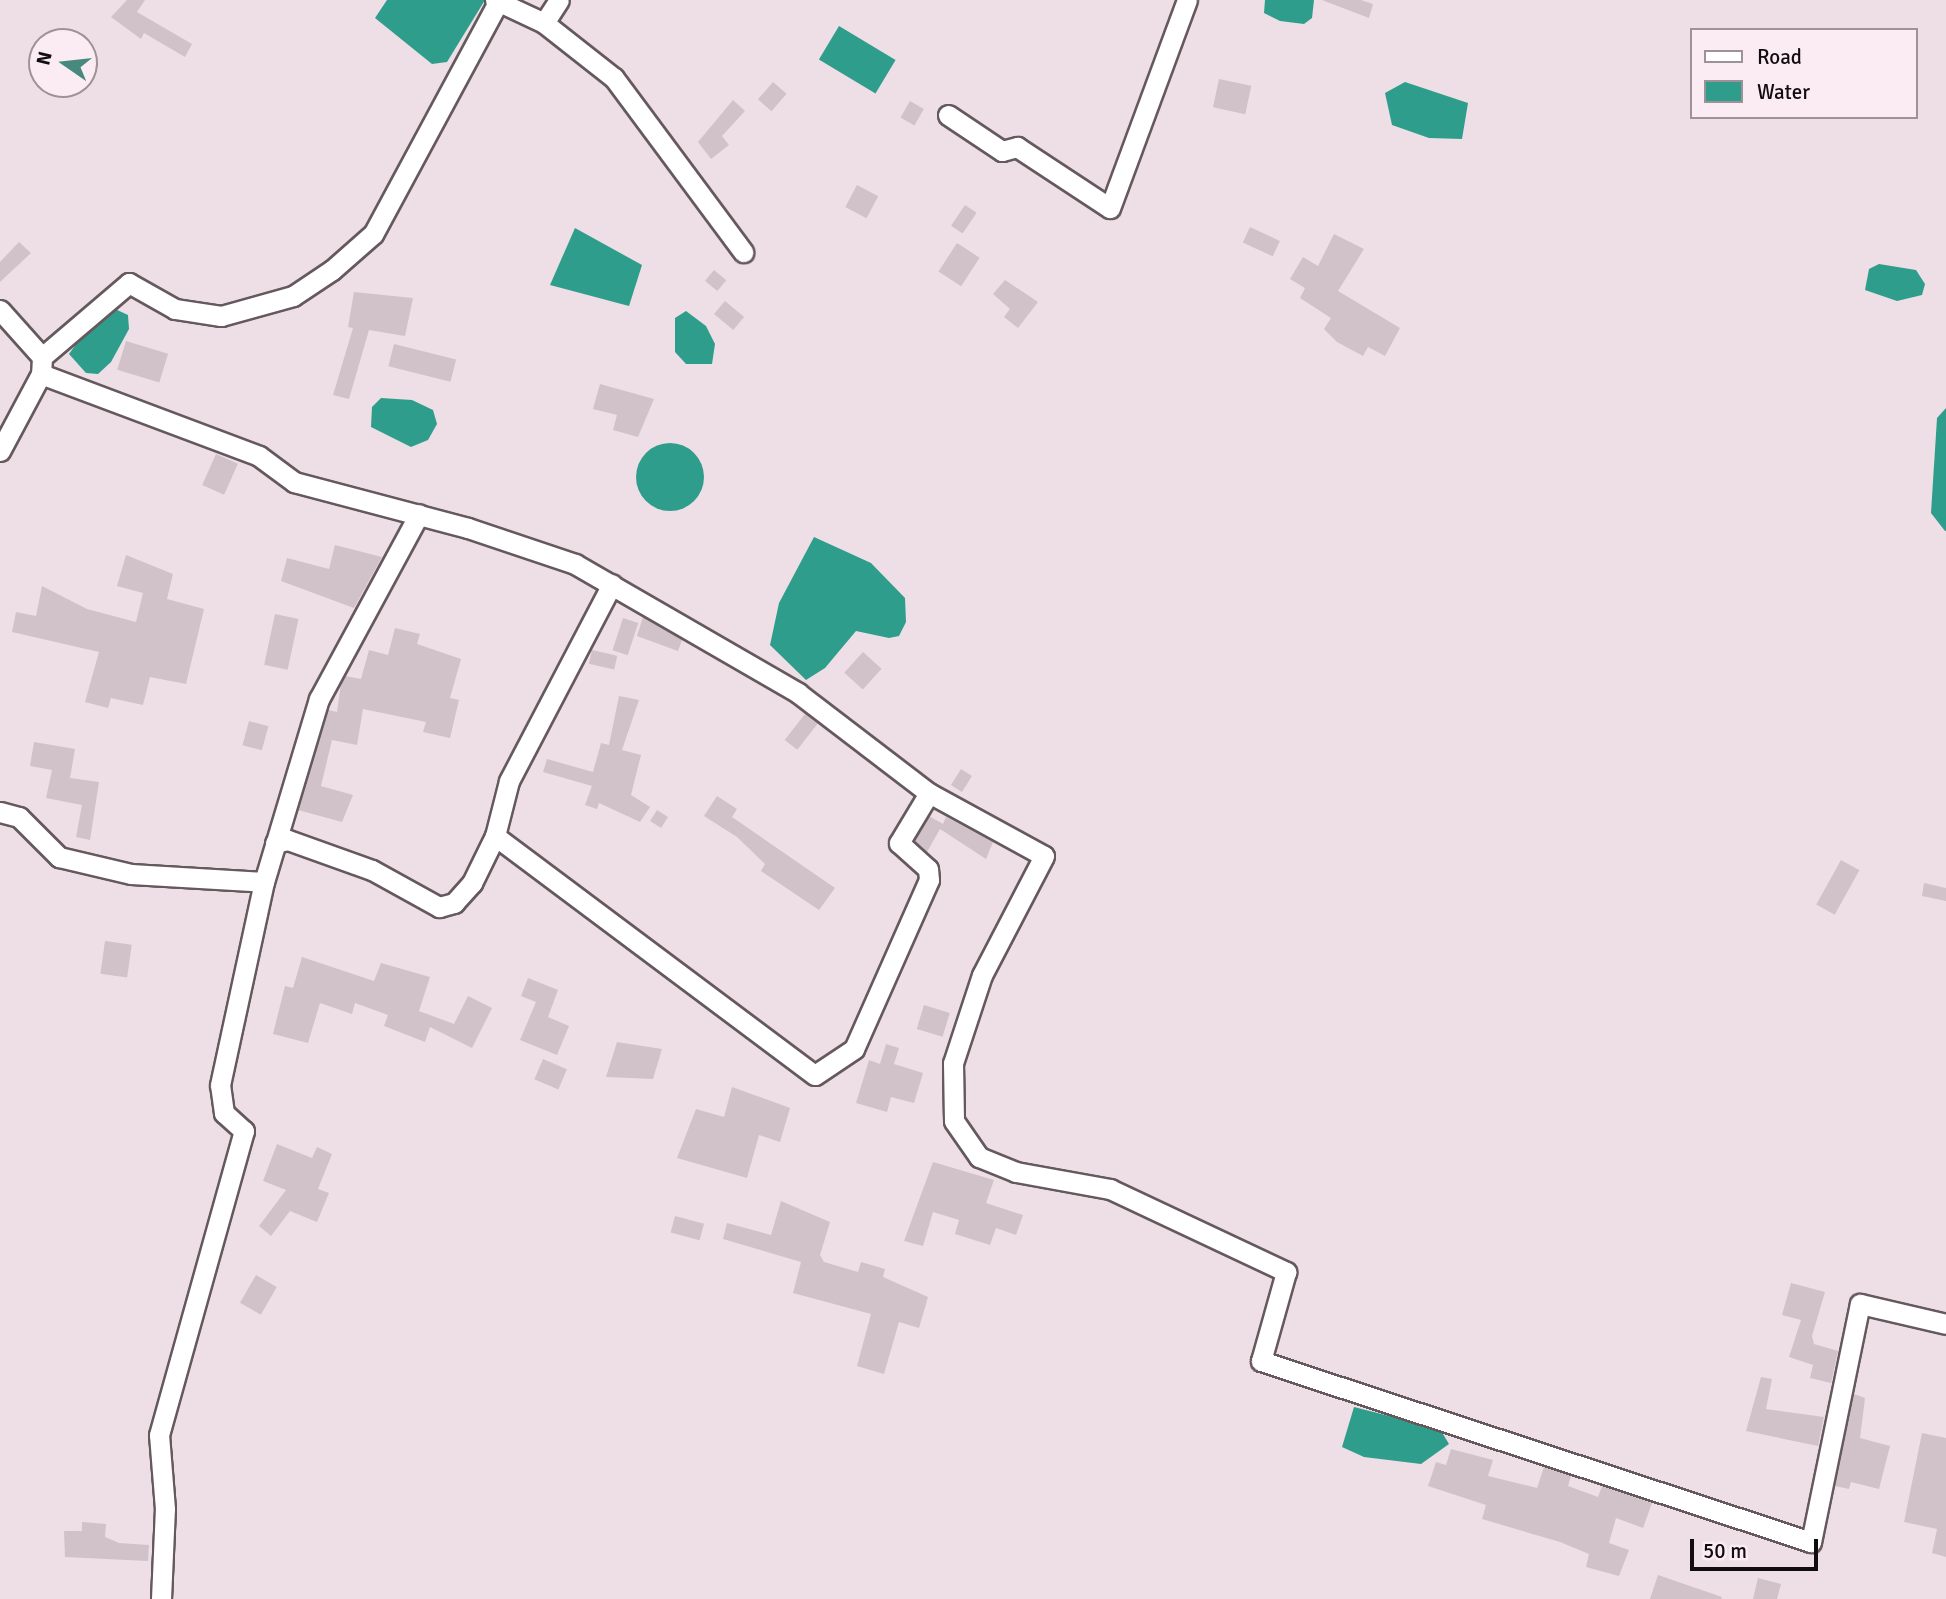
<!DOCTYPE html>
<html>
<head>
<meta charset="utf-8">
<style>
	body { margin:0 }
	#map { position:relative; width:1946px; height:1599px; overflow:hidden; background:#eddfe5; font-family:Signika,sans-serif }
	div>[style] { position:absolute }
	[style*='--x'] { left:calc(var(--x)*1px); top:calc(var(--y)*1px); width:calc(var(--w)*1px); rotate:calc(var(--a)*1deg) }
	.water>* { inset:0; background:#2f9d8b; transform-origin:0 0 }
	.round { border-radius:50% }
	.building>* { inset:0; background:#d0c2c8; transform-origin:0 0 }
	.roads { filter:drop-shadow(2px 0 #65595e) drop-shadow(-2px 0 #65595e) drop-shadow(0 2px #65595e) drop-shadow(0 -2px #65595e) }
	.minor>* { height:19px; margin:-9.5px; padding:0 9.5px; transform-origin:9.5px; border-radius:9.5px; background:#fff }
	span { translate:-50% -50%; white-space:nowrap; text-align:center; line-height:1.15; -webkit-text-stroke:7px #fbecf3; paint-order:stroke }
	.legend { position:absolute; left:1690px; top:28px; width:228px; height:91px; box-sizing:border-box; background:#fbecf3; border:2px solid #9d9297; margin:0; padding:9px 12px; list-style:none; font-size:21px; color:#110c0e }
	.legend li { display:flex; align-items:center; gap:14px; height:35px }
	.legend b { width:35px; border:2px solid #9d9297 }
	.north { position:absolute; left:28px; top:28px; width:70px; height:70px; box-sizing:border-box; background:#fbecf3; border:2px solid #9d9297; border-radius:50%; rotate:284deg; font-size:19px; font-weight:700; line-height:28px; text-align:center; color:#110c0e }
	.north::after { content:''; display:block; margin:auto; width:24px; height:32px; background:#478a7d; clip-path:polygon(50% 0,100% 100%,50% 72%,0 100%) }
	.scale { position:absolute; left:1690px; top:1539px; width:128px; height:32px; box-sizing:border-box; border:4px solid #110c0e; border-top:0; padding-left:9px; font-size:21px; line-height:24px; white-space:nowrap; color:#110c0e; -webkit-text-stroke:5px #fbecf3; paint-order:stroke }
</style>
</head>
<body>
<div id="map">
	<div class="water">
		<div style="clip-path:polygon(387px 0,485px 0,447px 62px,432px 64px,375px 18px)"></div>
		<div style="clip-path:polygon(1265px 0,1314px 0,1312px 18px,1304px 24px,1280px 21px,1264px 13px)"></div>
		<div style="left:839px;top:26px;width:66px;height:39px;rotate:31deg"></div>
		<div style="clip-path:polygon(1405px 82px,1468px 103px,1462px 139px,1429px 138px,1392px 125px,1385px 93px)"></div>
		<div style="clip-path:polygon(575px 228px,642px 265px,629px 306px,550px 285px)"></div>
		<div style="clip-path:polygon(1879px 264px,1916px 270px,1925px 284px,1922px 295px,1897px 301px,1865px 290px,1869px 269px)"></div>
		<div style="clip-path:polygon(115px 309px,128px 315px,129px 329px,111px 362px,98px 374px,86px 373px,69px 354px,88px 327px)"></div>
		<div style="clip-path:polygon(686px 311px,706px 326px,715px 344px,712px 364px,686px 364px,675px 352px,675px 318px)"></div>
		<div style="clip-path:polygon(381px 398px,412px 400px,433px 410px,437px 424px,428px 440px,411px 447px,371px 427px,372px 407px)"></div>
		<div style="clip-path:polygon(1946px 408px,1946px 531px,1945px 531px,1931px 513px,1937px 418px)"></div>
		<div class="round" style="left:636px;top:443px;width:68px;height:68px"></div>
		<div style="clip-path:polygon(814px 537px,871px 563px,905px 598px,906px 622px,899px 636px,889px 638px,856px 631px,825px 668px,806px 680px,770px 645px,779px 603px)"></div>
		<div style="clip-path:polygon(1354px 1407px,1440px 1429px,1449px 1444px,1421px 1464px,1364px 1457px,1342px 1447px)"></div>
	</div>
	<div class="building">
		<div style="clip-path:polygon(127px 0,145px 0,137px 12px,192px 44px,185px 57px,144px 33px,141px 39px,111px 17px)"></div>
		<div style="clip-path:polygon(1322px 0,1361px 0,1373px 4px,1369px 18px)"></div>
		<div style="left:1219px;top:79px;width:33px;height:29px;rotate:12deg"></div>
		<div style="left:773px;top:82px;width:18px;height:23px;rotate:41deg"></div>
		<div style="clip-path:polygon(733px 100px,745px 111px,722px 136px,729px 145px,711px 159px,698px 142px)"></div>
		<div style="left:910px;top:101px;width:16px;height:19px;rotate:30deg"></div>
		<div style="left:857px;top:185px;width:24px;height:25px;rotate:28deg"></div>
		<div style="left:965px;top:205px;width:14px;height:25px;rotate:34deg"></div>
		<div style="left:1250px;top:227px;width:33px;height:17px;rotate:25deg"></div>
		<div style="clip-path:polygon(1334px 234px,1364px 249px,1338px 291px,1400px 328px,1385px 356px,1368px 347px,1363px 356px,1337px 342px,1324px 329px,1331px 318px,1300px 298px,1305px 288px,1290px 279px,1303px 257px,1318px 266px)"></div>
		<div style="clip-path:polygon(19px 242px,31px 253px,0 282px,0 262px)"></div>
		<div style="left:957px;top:243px;width:27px;height:34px;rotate:33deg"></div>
		<div style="left:714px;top:270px;width:16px;height:14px;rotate:40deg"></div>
		<div style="clip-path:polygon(1005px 280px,1038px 302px,1018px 328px,1004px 317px,1010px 309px,993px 294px)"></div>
		<div style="clip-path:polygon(354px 292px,413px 298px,405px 336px,369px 330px,349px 399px,333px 395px,353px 328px,348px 327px)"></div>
		<div style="left:725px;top:301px;width:25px;height:17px;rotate:40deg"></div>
		<div style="left:126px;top:341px;width:44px;height:30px;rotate:17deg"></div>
		<div style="left:394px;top:344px;width:64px;height:23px;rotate:14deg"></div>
		<div style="clip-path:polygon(600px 384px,654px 399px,638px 437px,613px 430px,617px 415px,593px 409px)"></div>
		<div style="left:216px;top:454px;width:24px;height:34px;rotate:24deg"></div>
		<div style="clip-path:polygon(335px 545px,382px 557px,354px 608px,281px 581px,287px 558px,329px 569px)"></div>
		<div style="clip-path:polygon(126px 555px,173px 574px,167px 599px,204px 609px,186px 684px,150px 677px,143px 705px,111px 698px,108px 708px,85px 702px,99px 652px,12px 632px,16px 612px,36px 616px,42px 586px,87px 609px,136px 622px,143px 593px,117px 586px)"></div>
		<div style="left:275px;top:614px;width:24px;height:52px;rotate:12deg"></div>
		<div style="clip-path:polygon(643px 617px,682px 640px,678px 651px,637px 636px)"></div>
		<div style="left:623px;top:618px;width:16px;height:34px;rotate:18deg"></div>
		<div style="clip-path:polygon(395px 628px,420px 634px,417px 644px,461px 659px,450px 698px,459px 700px,450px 738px,423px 732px,426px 722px,363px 709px,357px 745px,332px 740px,321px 786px,353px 795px,342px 822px,298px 810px,328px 710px,337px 712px,341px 683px,345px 676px,361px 679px,369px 650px,388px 655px)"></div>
		<div style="left:592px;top:650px;width:26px;height:14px;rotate:13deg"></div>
		<div style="left:863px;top:652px;width:25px;height:28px;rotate:42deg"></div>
		<div style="clip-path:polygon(619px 696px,639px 700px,622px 750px,641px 755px,631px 795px,650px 807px,640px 822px,599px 803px,597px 809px,585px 805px,592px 786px,543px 772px,547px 759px,593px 772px,601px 743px,609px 745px)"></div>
		<div style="left:805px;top:714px;width:16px;height:33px;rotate:38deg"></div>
		<div style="left:249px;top:721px;width:20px;height:25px;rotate:15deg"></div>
		<div style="clip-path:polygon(34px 742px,75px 749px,70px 778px,99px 782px,90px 840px,76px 837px,82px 805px,46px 798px,52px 770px,30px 766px)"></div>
		<div style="left:961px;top:769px;width:13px;height:19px;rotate:32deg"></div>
		<div style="clip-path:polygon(717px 796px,737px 809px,732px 817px,835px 888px,819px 910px,761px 871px,765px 864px,737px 837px,704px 816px)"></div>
		<div style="left:657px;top:810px;width:13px;height:13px;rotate:32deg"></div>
		<div style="clip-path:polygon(929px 816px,943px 824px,946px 817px,993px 842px,986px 859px,940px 829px,927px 852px,915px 841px)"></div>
		<div style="left:1841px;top:860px;width:21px;height:51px;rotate:29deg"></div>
		<div style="clip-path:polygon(1924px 883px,1946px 888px,1946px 901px,1922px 896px)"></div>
		<div style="left:105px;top:941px;width:27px;height:33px;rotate:8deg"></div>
		<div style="clip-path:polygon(302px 957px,374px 981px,381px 963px,430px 977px,419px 1011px,454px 1024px,468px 996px,492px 1008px,472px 1048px,430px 1027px,425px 1042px,384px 1026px,388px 1015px,355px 1003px,352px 1014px,320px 1003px,308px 1043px,273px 1034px,285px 986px,293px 988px)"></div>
		<div style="clip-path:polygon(528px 978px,558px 990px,548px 1017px,569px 1026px,557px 1055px,520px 1040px,536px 1002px,521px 996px)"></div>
		<div style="left:924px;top:1005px;width:27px;height:25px;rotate:17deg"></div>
		<div style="clip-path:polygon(617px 1042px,662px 1049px,653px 1079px,606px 1077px)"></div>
		<div style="clip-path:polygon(886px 1044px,899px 1048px,894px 1064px,923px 1073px,914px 1103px,891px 1097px,887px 1112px,856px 1103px,869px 1060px,880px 1064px)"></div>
		<div style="left:543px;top:1059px;width:26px;height:22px;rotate:23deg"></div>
		<div style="clip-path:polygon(732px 1087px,790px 1108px,780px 1142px,759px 1135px,747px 1178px,677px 1158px,696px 1109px,724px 1117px)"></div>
		<div style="clip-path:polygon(277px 1144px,312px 1158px,317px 1147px,332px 1154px,318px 1189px,329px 1193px,317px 1222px,290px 1211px,271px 1236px,259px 1226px,286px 1190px,263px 1181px)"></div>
		<div style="clip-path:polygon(933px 1162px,994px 1180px,986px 1203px,1023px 1215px,1016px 1235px,996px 1228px,990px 1245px,955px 1234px,959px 1220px,933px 1212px,923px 1246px,904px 1241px)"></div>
		<div style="clip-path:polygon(781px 1201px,830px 1222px,820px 1255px,824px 1262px,858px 1272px,861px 1262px,885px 1269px,883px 1277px,928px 1297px,919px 1328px,899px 1322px,884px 1374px,857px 1366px,871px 1314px,793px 1293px,801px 1262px,723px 1239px,727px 1223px,771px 1235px)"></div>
		<div style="left:675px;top:1216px;width:30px;height:17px;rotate:15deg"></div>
		<div style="left:256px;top:1275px;width:24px;height:32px;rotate:30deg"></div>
		<div style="clip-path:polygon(1791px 1283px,1825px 1292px,1812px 1336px,1814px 1344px,1838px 1351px,1831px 1383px,1810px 1378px,1813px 1365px,1789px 1357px,1801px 1320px,1782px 1315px)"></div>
		<div style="clip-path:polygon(1761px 1377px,1772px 1379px,1766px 1409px,1824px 1417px,1818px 1446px,1746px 1431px)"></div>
		<div style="clip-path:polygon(1854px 1394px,1865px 1398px,1860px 1438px,1890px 1446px,1879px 1489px,1851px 1482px,1849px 1489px,1835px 1486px)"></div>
		<div style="clip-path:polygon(1922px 1433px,1946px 1438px,1946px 1557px,1932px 1553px,1937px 1529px,1904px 1522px)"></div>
		<div style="clip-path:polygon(1451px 1449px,1493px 1460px,1488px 1476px,1537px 1488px,1544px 1467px,1571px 1476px,1568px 1486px,1598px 1497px,1602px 1486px,1652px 1503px,1643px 1528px,1616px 1518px,1609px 1543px,1629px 1550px,1619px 1576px,1586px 1567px,1589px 1554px,1560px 1542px,1482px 1519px,1486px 1505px,1428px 1486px,1436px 1462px,1446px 1465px)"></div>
		<div style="clip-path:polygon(82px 1522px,106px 1524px,105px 1537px,119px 1543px,149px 1545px,148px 1561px,65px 1557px,64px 1531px,82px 1531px)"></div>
		<div style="clip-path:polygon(1658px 1575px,1722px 1597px,1721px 1599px,1650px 1599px)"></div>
		<div style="clip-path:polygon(1758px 1578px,1781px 1584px,1777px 1599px,1753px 1599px)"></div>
	</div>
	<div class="roads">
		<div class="minor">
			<div style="--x:495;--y:0;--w:54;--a:25.1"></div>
			<div style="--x:544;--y:23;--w:27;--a:-57"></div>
			<div style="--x:497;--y:4;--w:261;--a:118.3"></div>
			<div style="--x:373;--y:234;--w:55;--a:138.7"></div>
			<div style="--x:332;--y:270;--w:47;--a:146.3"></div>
			<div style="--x:293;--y:296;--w:75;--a:164.5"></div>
			<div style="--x:221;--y:316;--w:47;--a:-171.3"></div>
			<div style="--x:175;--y:309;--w:53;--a:-150.5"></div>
			<div style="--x:129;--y:283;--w:114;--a:139.6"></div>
			<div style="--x:42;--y:357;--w:17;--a:93"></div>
			<div style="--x:41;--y:374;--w:233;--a:20.6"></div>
			<div style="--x:259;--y:456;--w:44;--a:36.6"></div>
			<div style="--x:294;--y:482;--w:180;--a:14.8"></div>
			<div style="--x:468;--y:528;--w:113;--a:18.6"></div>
			<div style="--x:575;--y:564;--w:258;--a:30"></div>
			<div style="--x:798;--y:693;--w:165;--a:37.4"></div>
			<div style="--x:929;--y:793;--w:131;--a:28.7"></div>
			<div style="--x:1044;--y:856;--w:134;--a:117.5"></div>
			<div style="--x:982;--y:975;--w:93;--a:108.2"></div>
			<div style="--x:953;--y:1063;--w:58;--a:89"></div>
			<div style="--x:954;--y:1121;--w:44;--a:55.2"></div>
			<div style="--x:979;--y:1157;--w:40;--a:22"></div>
			<div style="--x:1016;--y:1172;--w:96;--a:10.3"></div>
			<div style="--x:1110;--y:1189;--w:195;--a:25.2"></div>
			<div style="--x:1286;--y:1272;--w:92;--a:105.7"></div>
			<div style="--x:1261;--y:1361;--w:579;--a:18.22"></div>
			<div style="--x:1811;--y:1542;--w:243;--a:-78.4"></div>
			<div style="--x:1860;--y:1304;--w:88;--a:13.1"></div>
			<div style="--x:544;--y:23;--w:89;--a:38.2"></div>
			<div style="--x:614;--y:78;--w:217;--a:53.4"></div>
			<div style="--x:948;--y:115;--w:65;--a:33.7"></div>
			<div style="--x:1002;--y:151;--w:16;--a:-15"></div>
			<div style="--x:1017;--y:147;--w:111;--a:33.3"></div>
			<div style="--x:1110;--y:208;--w:222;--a:-69.7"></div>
			<div style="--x:0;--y:310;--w:63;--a:48.2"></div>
			<div style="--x:0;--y:451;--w:87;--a:-62"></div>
			<div style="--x:0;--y:812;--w:20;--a:15"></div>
			<div style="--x:19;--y:817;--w:57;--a:45"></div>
			<div style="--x:59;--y:857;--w:74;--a:13.3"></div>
			<div style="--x:131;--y:874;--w:133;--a:3.4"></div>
			<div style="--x:495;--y:836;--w:399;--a:36.8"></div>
			<div style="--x:815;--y:1075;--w:47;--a:-33.7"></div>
			<div style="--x:854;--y:1049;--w:185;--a:-66.1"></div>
			<div style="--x:929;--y:880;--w:11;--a:-95"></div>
			<div style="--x:928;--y:869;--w:39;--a:-138"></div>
			<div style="--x:899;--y:843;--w:58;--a:-59"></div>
			<div style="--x:275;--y:843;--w:13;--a:-13"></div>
			<div style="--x:288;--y:840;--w:89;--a:19.7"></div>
			<div style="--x:372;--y:870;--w:77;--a:28.9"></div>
			<div style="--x:439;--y:907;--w:16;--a:-15"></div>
			<div style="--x:454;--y:903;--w:27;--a:-48"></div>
			<div style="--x:472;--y:883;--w:52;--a:-63.9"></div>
			<div style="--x:495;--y:836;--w:57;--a:-75.7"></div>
			<div style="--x:509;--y:781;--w:222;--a:-62.4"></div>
			<div style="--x:161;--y:1599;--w:90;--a:-87.5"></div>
			<div style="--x:165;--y:1509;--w:74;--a:-94.6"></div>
			<div style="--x:159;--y:1435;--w:316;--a:-74.4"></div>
			<div style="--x:244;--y:1131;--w:27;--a:-138"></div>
			<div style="--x:224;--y:1113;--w:28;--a:-98"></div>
			<div style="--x:220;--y:1085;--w:208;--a:-77.8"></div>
			<div style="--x:264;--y:882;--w:191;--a:-73.3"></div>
			<div style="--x:319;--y:699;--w:210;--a:-61.6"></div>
		</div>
	</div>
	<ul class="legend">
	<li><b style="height:9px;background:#fff"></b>Road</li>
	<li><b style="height:19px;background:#2f9d8b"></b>Water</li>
	</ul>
	<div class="north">N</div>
	<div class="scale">50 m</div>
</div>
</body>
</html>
